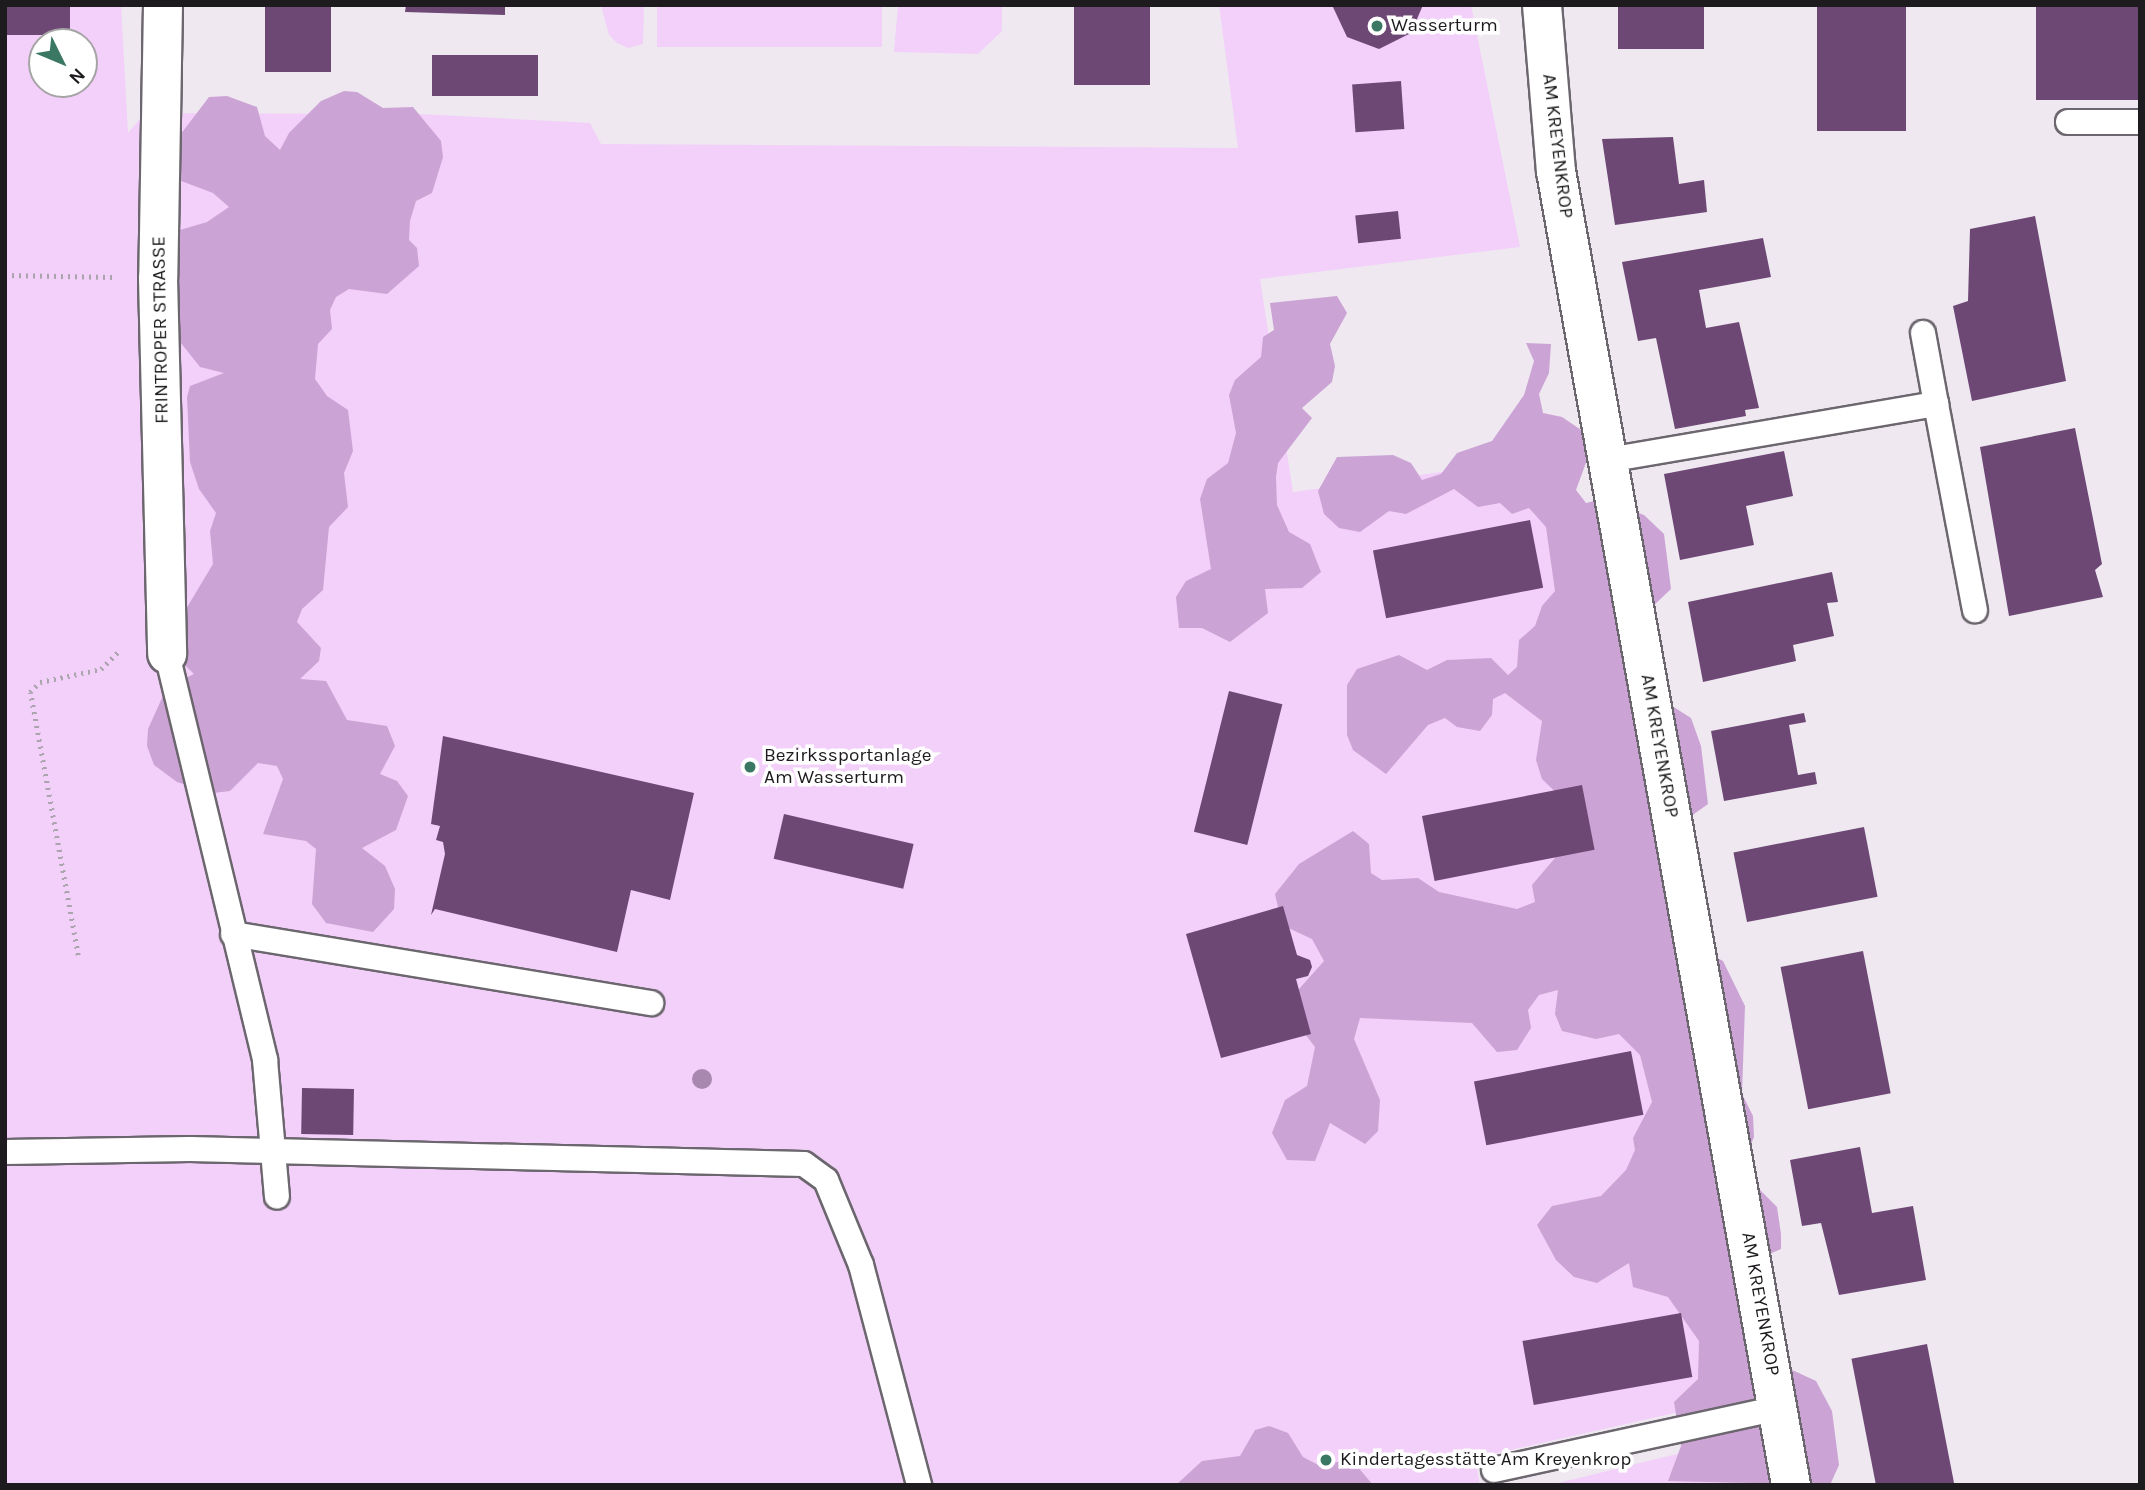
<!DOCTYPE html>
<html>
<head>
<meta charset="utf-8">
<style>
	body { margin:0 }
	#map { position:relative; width:2145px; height:1490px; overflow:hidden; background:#efe8f1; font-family:Karla,sans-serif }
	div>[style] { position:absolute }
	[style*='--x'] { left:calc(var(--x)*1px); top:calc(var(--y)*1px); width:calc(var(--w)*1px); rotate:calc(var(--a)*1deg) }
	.green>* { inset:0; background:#f2d0f9; transform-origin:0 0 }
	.forest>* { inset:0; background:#cca3d5 }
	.building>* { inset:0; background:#6d4875; transform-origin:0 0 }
	.path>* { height:4.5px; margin-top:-2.25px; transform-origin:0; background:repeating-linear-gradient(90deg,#aaa5ac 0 2px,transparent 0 7px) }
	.roads { filter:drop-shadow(2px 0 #6c666e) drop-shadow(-2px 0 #6c666e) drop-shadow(0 2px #6c666e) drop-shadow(0 -2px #6c666e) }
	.service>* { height:24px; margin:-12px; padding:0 12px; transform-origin:12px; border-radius:12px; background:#fff }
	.minor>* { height:38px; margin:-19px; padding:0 19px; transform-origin:19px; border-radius:19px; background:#fff }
	.secondary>* { height:38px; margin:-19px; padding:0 19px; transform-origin:19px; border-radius:19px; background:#fff }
	.trees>* { width:20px; height:20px; margin:-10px; border-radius:50%; background:#a888af }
	.dots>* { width:19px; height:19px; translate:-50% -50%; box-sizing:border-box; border:4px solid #fff; border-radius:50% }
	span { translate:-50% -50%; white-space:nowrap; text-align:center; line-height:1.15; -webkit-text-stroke:7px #fff; paint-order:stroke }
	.poi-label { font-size:19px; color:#1e1b1e }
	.left { translate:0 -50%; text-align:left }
	.street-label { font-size:19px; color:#1e1b1e }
	.frame { position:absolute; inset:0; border:7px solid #1e1b1e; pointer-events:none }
	.north { position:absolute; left:28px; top:28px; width:70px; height:70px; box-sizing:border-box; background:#fff; border:2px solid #a5a4a5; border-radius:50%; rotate:133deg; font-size:19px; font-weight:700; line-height:28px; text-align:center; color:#1e1b1e }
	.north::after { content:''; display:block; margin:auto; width:24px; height:32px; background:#3b7864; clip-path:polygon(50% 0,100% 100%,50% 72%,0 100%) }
</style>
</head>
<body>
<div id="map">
	<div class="green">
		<div style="clip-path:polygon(evenodd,70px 5px,121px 5px,128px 133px,145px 113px,420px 114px,590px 123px,601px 144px,1238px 148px,1219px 5px,1471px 5px,1520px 247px,1260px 279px,1293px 492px,1555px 457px,1723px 1402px,1475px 1458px,1480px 1485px,5px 1485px,5px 35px,70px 35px,70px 5px,42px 42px,84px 42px,84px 84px,42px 84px,42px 42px)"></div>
		<div style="clip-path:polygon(601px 5px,644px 5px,643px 44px,628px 48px,617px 43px,609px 35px)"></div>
		<div style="left:657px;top:5px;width:225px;height:42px"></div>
		<div style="clip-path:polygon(898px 5px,1002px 5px,1002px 31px,978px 54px,894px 52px)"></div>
		<div style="clip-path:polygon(1734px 1440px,1742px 1485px,1550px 1485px)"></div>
	</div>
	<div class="forest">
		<div style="clip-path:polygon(344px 91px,357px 92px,383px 108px,413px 107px,441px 141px,443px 157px,432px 193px,416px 201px,410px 221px,409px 240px,417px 248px,419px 266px,387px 294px,349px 289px,336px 297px,330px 310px,332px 329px,318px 344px,315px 379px,327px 396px,348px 410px,353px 451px,344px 473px,348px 507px,329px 527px,323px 590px,302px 609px,297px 622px,321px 648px,319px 661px,300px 679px,326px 681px,347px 720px,387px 726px,395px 746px,380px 774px,397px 781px,408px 796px,396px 830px,362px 848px,385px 866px,395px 889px,394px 909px,373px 932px,326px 923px,312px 904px,316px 849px,306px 841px,263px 834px,283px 779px,277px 766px,258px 763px,230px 791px,213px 793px,177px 782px,154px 765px,147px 746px,148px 729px,167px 687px,194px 674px,179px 659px,180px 619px,213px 564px,210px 531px,216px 513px,199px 489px,190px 462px,187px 397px,190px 386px,224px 373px,200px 367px,169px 328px,169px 254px,180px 230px,207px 222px,229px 207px,213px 193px,176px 179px,177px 139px,209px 97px,227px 96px,257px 107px,265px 136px,280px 150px,289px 133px,321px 101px)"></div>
		<div style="clip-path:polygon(1337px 296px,1347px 313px,1330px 344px,1335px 366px,1332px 382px,1302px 408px,1312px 418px,1278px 463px,1276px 477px,1277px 505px,1289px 532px,1310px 544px,1321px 572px,1302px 588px,1265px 589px,1268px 613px,1230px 642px,1202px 628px,1179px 628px,1176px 597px,1186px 581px,1211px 569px,1200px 499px,1207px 479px,1228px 463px,1236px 433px,1229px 395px,1235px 380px,1261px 357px,1263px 337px,1274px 330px,1270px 303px)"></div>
		<div style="clip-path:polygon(1526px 343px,1551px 344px,1549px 373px,1539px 394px,1543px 413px,1562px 417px,1587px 434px,1591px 449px,1576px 490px,1586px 503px,1602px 499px,1644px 515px,1664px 534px,1671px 589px,1635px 623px,1650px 692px,1691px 718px,1701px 746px,1708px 804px,1680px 824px,1696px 947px,1723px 961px,1745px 1006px,1742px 1094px,1753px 1116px,1754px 1137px,1747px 1154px,1752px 1182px,1777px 1207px,1781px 1234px,1781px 1249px,1760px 1258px,1790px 1369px,1816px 1381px,1832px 1411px,1839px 1465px,1830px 1485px,1668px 1481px,1681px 1446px,1674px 1402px,1698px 1379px,1699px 1341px,1668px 1297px,1633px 1287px,1629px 1263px,1597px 1283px,1574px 1277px,1556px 1260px,1537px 1225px,1552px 1206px,1601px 1196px,1626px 1170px,1635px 1150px,1633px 1138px,1652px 1102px,1640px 1055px,1619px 1034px,1596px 1039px,1562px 1031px,1555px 1014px,1558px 990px,1539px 995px,1528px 1010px,1531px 1028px,1517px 1050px,1497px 1052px,1472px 1023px,1360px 1018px,1354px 1039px,1380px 1100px,1378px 1131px,1365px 1144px,1330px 1123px,1315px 1161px,1287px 1160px,1272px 1133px,1285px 1100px,1307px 1086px,1315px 1047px,1298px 1025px,1299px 989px,1324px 961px,1312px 939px,1282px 925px,1275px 894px,1299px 864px,1353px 831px,1369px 844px,1371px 873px,1382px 880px,1418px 878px,1439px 892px,1517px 909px,1535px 902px,1532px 885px,1566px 845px,1575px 811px,1542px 779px,1536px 760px,1542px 721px,1505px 693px,1493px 699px,1492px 715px,1480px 731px,1457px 727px,1445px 718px,1428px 725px,1386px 774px,1353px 750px,1347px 735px,1347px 685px,1357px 669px,1399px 655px,1427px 670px,1447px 660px,1491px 658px,1508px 675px,1517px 667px,1519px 640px,1535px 626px,1542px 606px,1555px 591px,1546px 527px,1529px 508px,1512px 514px,1500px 503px,1478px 507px,1454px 489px,1406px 514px,1389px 511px,1360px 532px,1339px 528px,1324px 514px,1318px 491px,1337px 457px,1393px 455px,1411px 463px,1422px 480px,1441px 474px,1457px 453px,1492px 441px,1524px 395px,1534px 361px)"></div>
		<div style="clip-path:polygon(1269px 1426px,1288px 1433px,1303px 1457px,1322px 1467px,1340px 1461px,1357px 1466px,1373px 1485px,1176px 1485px,1202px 1461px,1240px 1456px,1255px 1430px)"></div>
	</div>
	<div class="building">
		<div style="left:5px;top:5px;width:65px;height:30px"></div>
		<div style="left:265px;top:5px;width:66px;height:67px"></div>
		<div style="clip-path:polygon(406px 5px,505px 5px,505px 15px,405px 12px)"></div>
		<div style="left:1074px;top:5px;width:76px;height:80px"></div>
		<div style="clip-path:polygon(1332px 5px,1423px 5px,1411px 33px,1379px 49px,1347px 37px)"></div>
		<div style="left:1618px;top:5px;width:86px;height:44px"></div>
		<div style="left:1817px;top:5px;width:89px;height:126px"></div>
		<div style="left:2036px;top:5px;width:104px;height:95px"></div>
		<div style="left:432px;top:55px;width:106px;height:41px"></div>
		<div style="left:1401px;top:81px;width:48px;height:49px;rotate:86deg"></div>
		<div style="clip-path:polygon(1673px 137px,1679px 184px,1704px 180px,1707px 212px,1615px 225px,1602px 139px)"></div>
		<div style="left:1398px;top:211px;width:28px;height:43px;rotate:84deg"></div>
		<div style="clip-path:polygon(2035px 216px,2066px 381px,1972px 401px,1953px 306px,1968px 301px,1970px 229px)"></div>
		<div style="clip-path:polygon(1763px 238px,1771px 277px,1699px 290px,1706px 328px,1739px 322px,1759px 408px,1745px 410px,1746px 416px,1675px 429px,1656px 338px,1638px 341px,1622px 262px)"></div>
		<div style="clip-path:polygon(2075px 428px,2102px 564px,2095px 570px,2103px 597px,2009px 616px,1980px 447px)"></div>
		<div style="clip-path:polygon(1784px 451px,1793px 496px,1746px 506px,1754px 545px,1680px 560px,1664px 474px)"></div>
		<div style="left:1530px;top:520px;width:69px;height:160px;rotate:79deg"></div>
		<div style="clip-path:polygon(1832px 572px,1838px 602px,1827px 603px,1834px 636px,1793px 645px,1796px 661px,1703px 682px,1688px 602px)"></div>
		<div style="left:1229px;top:691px;width:55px;height:145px;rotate:14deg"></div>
		<div style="clip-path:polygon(1804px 713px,1806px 722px,1789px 725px,1798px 775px,1815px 772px,1817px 784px,1724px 801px,1711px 731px)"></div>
		<div style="clip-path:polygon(443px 736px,694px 793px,670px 900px,631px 890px,617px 952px,435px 909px,431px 915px,445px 854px,443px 842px,436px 840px,440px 826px,431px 824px)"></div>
		<div style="left:1582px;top:785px;width:66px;height:163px;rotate:79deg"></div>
		<div style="left:784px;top:814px;width:133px;height:46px;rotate:13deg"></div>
		<div style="left:1864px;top:827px;width:71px;height:133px;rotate:79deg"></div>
		<div style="clip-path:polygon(1283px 906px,1297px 955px,1310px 960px,1312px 967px,1308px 976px,1296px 979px,1311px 1034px,1221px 1058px,1186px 934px)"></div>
		<div style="left:1863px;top:951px;width:145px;height:84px;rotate:79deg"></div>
		<div style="left:1631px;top:1051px;width:65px;height:160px;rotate:79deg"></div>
		<div style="left:302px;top:1088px;width:52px;height:46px;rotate:1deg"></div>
		<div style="clip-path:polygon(1860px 1147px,1872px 1213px,1913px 1206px,1926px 1280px,1839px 1295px,1821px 1223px,1802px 1226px,1790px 1160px)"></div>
		<div style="left:1681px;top:1313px;width:65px;height:161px;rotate:80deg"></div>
		<div style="left:1927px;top:1344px;width:144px;height:77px;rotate:79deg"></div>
	</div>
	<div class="path">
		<div style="--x:5;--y:275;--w:108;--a:1.1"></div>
		<div style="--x:78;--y:955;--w:267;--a:-100.3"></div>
		<div style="--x:30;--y:692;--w:14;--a:-45"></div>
		<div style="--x:40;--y:682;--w:62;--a:-12"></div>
		<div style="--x:101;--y:669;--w:25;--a:-45"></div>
	</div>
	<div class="roads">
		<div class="service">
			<div style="--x:2068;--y:122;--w:72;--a:0"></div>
			<div style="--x:1923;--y:333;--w:72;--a:79.6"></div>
			<div style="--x:1608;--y:460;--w:333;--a:-9.7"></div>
			<div style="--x:1936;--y:404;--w:210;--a:79.3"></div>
			<div style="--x:167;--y:654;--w:418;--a:76.4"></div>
			<div style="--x:265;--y:1060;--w:137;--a:85"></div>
			<div style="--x:233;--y:934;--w:424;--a:9.4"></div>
			<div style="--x:5;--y:1152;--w:185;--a:-0.9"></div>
			<div style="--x:190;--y:1149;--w:614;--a:1.4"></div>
			<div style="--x:804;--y:1164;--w:27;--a:36"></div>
			<div style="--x:826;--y:1180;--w:92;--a:67.6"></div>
			<div style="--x:861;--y:1265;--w:228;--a:75.2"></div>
			<div style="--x:1494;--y:1470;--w:291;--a:-12.3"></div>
		</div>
		<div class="minor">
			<div style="--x:163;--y:5;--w:273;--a:91"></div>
			<div style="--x:158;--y:278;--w:376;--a:88.6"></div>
		</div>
		<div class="secondary">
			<div style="--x:1542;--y:5;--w:167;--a:85.2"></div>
			<div style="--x:1556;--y:171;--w:1335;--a:79.86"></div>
		</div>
	</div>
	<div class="trees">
		<div style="left:702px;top:1079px"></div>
	</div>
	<div class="dots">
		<div style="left:1377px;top:26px;background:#3b7864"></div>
		<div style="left:750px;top:767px;background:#3b7864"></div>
		<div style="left:1326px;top:1460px;background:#3b7864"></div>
	</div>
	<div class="poi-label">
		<span class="left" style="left:1391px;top:26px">Wasserturm</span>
		<span class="left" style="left:764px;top:767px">Bezirkssportanlage<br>Am Wasserturm</span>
		<span class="left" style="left:1340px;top:1460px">Kindertagesstätte Am Kreyenkrop</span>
	</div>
	<div class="street-label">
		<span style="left:1557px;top:146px;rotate:83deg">AM KREYENKROP</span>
		<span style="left:161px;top:330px;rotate:-91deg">FRINTROPER STRASSE</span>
		<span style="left:1659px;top:746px;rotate:80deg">AM KREYENKROP</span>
		<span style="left:1760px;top:1304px;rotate:80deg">AM KREYENKROP</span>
	</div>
	<div class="frame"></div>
	<div class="north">N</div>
</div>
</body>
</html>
